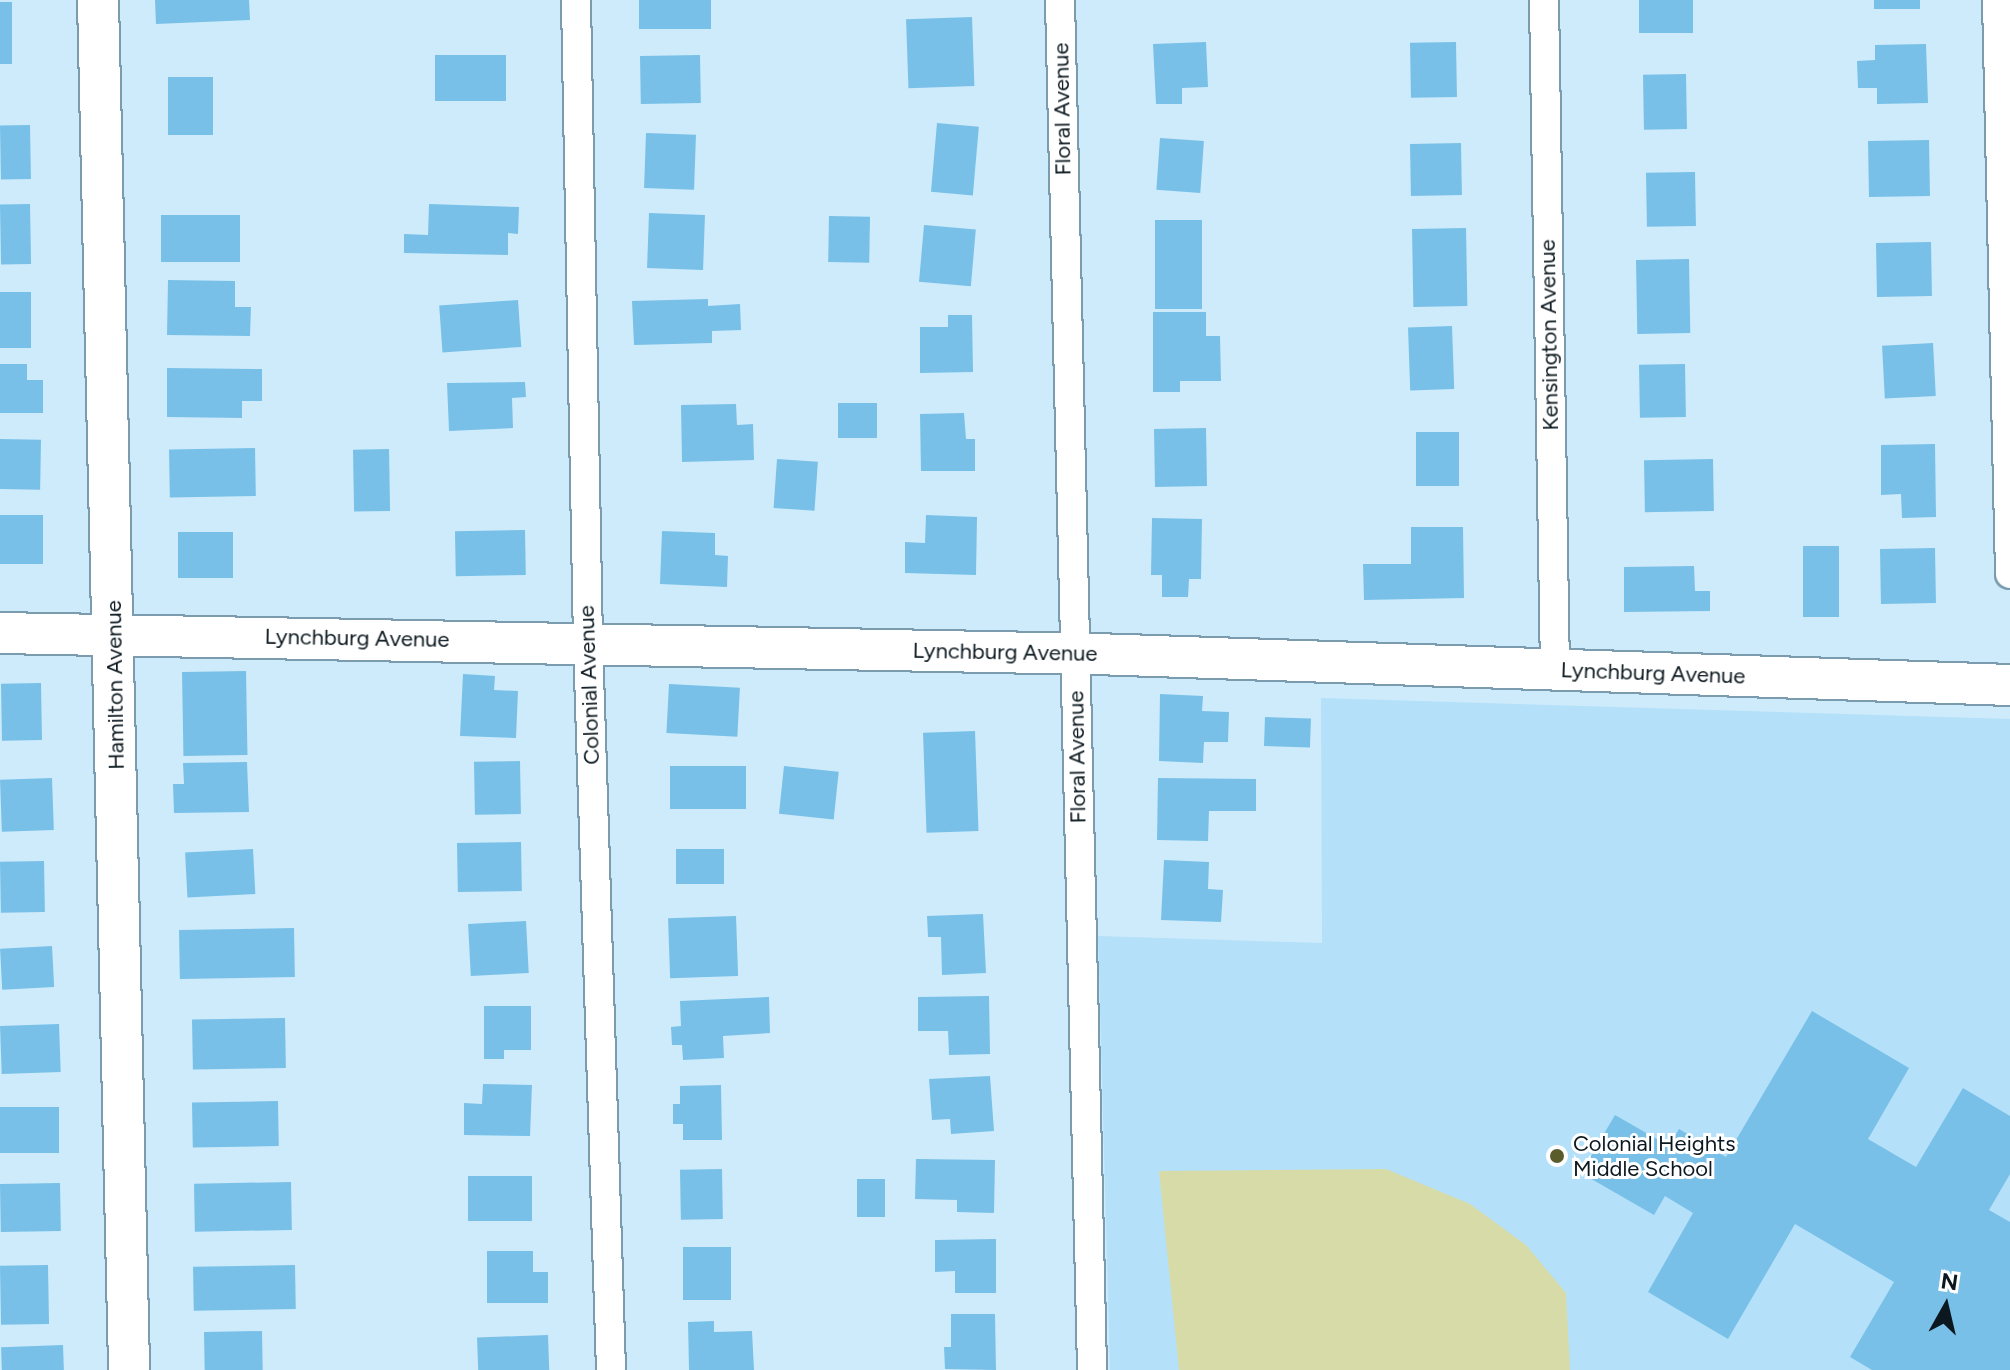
<!DOCTYPE html>
<html>
<head>
<meta charset="utf-8">
<style>
	body { margin:0 }
	#map { position:relative; width:2010px; height:1370px; overflow:hidden; background:#ceebfb; font-family:Figtree,sans-serif }
	div>[style] { position:absolute }
	[style*='--x'] { left:calc(var(--x)*1px); top:calc(var(--y)*1px); width:calc(var(--w)*1px); rotate:calc(var(--a)*1deg) }
	.built>* { inset:0; background:#b4e0f9 }
	.green>* { inset:0; background:#d6dba7 }
	.building>* { inset:0; background:#78c0e8; transform-origin:0 0 }
	.roads { filter:drop-shadow(2px 0 #7b9caf) drop-shadow(-2px 0 #7b9caf) drop-shadow(0 2px #7b9caf) drop-shadow(0 -2px #7b9caf) }
	.street>* { height:28px; margin:-14px; padding:0 14px; transform-origin:14px; border-radius:14px; background:#fff }
	.secondary>* { height:40px; margin:-20px; padding:0 20px; transform-origin:20px; border-radius:20px; background:#fff }
	.dots>* { width:22px; height:22px; translate:-50% -50%; box-sizing:border-box; border:4px solid #fff; border-radius:50% }
	span { translate:-50% -50%; white-space:nowrap; text-align:center; line-height:1.15; -webkit-text-stroke:6px #fff; paint-order:stroke }
	.street-label { font-size:22px; color:#0b181f }
	.poi-label { font-size:22px; color:#0b181f }
	.left { translate:0 -50%; text-align:left }
	.north { position:absolute; left:1906px; top:1266px; width:80px; height:80px; -webkit-text-stroke:6px #fff; paint-order:stroke; rotate:8deg; font-size:22px; font-weight:700; line-height:32px; text-align:center; color:#0b181f }
	.north::after { content:''; display:block; margin:auto; width:28px; height:36px; background:#0b181f; clip-path:polygon(50% 0,100% 100%,50% 72%,0 100%) }
</style>
</head>
<body>
<div id="map">
	<div class="built">
		<div style="clip-path:polygon(1321px 698px,2010px 719px,2010px 1370px,1110px 1370px,1098px 936px,1322px 943px)"></div>
	</div>
	<div class="green">
		<div style="clip-path:polygon(1386px 1169px,1470px 1204px,1526px 1245px,1566px 1293px,1570px 1370px,1179px 1370px,1159px 1171px)"></div>
	</div>
	<div class="building">
		<div style="clip-path:polygon(155px 0,249px 0,250px 20px,156px 24px)"></div>
		<div style="left:639px;top:0;width:72px;height:29px"></div>
		<div style="left:1639px;top:0;width:54px;height:33px"></div>
		<div style="left:1874px;top:0;width:46px;height:9px"></div>
		<div style="left:0;top:2px;width:12px;height:62px"></div>
		<div style="left:972px;top:17px;width:69px;height:66px;rotate:88deg"></div>
		<div style="clip-path:polygon(1206px 42px,1208px 87px,1182px 88px,1182px 104px,1156px 104px,1153px 44px)"></div>
		<div style="left:1456px;top:42px;width:55px;height:46px;rotate:89deg"></div>
		<div style="clip-path:polygon(1926px 44px,1928px 103px,1877px 104px,1877px 88px,1858px 88px,1857px 61px,1875px 60px,1875px 45px)"></div>
		<div style="left:506px;top:55px;width:46px;height:71px;rotate:90deg"></div>
		<div style="left:700px;top:55px;width:48px;height:60px;rotate:89deg"></div>
		<div style="left:1686px;top:74px;width:55px;height:43px;rotate:89deg"></div>
		<div style="left:168px;top:77px;width:45px;height:58px"></div>
		<div style="left:937px;top:123px;width:42px;height:69px;rotate:5deg"></div>
		<div style="left:30px;top:125px;width:54px;height:30px;rotate:89deg"></div>
		<div style="left:646px;top:133px;width:50px;height:55px;rotate:2deg"></div>
		<div style="left:1160px;top:138px;width:44px;height:52px;rotate:4deg"></div>
		<div style="left:1929px;top:140px;width:56px;height:61px;rotate:89deg"></div>
		<div style="left:1461px;top:143px;width:52px;height:51px;rotate:89deg"></div>
		<div style="left:1695px;top:172px;width:54px;height:49px;rotate:89deg"></div>
		<div style="left:30px;top:204px;width:60px;height:30px;rotate:89deg"></div>
		<div style="clip-path:polygon(429px 204px,519px 207px,518px 234px,508px 233px,508px 255px,404px 253px,404px 234px,428px 235px)"></div>
		<div style="left:649px;top:213px;width:56px;height:55px;rotate:2deg"></div>
		<div style="left:240px;top:215px;width:47px;height:79px;rotate:90deg"></div>
		<div style="left:829px;top:216px;width:41px;height:46px;rotate:1deg"></div>
		<div style="left:1155px;top:220px;width:47px;height:89px"></div>
		<div style="left:924px;top:225px;width:52px;height:57px;rotate:5deg"></div>
		<div style="left:1466px;top:228px;width:78px;height:54px;rotate:89deg"></div>
		<div style="left:1931px;top:242px;width:54px;height:55px;rotate:89deg"></div>
		<div style="left:1689px;top:259px;width:74px;height:53px;rotate:89deg"></div>
		<div style="clip-path:polygon(168px 280px,235px 281px,235px 307px,251px 307px,250px 336px,167px 335px)"></div>
		<div style="left:0;top:292px;width:31px;height:56px"></div>
		<div style="clip-path:polygon(708px 299px,708px 306px,740px 304px,741px 330px,712px 331px,712px 343px,634px 345px,632px 301px)"></div>
		<div style="left:518px;top:300px;width:47px;height:79px;rotate:86deg"></div>
		<div style="clip-path:polygon(1153px 312px,1206px 312px,1206px 336px,1220px 336px,1221px 381px,1180px 381px,1180px 392px,1153px 392px)"></div>
		<div style="clip-path:polygon(948px 315px,972px 315px,973px 372px,920px 373px,920px 327px,948px 327px)"></div>
		<div style="left:1452px;top:326px;width:63px;height:44px;rotate:88deg"></div>
		<div style="left:1933px;top:343px;width:53px;height:51px;rotate:87deg"></div>
		<div style="clip-path:polygon(0 364px,27px 364px,27px 380px,43px 380px,43px 413px,0 413px)"></div>
		<div style="left:1685px;top:364px;width:53px;height:46px;rotate:89deg"></div>
		<div style="clip-path:polygon(167px 368px,262px 369px,262px 401px,242px 401px,242px 418px,167px 417px)"></div>
		<div style="clip-path:polygon(525px 382px,526px 397px,512px 398px,513px 428px,449px 431px,447px 383px)"></div>
		<div style="left:877px;top:403px;width:35px;height:39px;rotate:90deg"></div>
		<div style="clip-path:polygon(736px 404px,737px 425px,753px 424px,754px 460px,682px 462px,681px 405px)"></div>
		<div style="clip-path:polygon(964px 413px,966px 439px,975px 439px,975px 471px,921px 471px,920px 414px)"></div>
		<div style="left:1206px;top:428px;width:58px;height:52px;rotate:89deg"></div>
		<div style="left:1416px;top:432px;width:43px;height:54px"></div>
		<div style="left:0;top:439px;width:41px;height:50px;rotate:1deg"></div>
		<div style="clip-path:polygon(1935px 444px,1936px 517px,1902px 518px,1901px 494px,1881px 495px,1881px 445px)"></div>
		<div style="left:255px;top:448px;width:48px;height:86px;rotate:89deg"></div>
		<div style="left:389px;top:449px;width:62px;height:36px;rotate:89deg"></div>
		<div style="left:777px;top:459px;width:41px;height:49px;rotate:4deg"></div>
		<div style="left:1713px;top:459px;width:52px;height:69px;rotate:89deg"></div>
		<div style="left:43px;top:515px;width:49px;height:43px;rotate:90deg"></div>
		<div style="clip-path:polygon(926px 515px,977px 517px,976px 575px,905px 573px,905px 542px,925px 543px)"></div>
		<div style="clip-path:polygon(1152px 518px,1202px 519px,1201px 579px,1189px 579px,1188px 597px,1162px 597px,1162px 575px,1151px 575px)"></div>
		<div style="clip-path:polygon(1411px 527px,1463px 527px,1464px 598px,1364px 600px,1363px 564px,1411px 564px)"></div>
		<div style="left:525px;top:530px;width:45px;height:70px;rotate:89deg"></div>
		<div style="clip-path:polygon(662px 531px,715px 533px,715px 555px,728px 556px,727px 587px,660px 584px)"></div>
		<div style="left:233px;top:532px;width:46px;height:55px;rotate:90deg"></div>
		<div style="left:1803px;top:546px;width:36px;height:71px"></div>
		<div style="left:1935px;top:548px;width:55px;height:55px;rotate:89deg"></div>
		<div style="clip-path:polygon(1694px 566px,1695px 591px,1710px 591px,1710px 611px,1624px 612px,1624px 567px)"></div>
		<div style="left:246px;top:671px;width:84px;height:64px;rotate:89deg"></div>
		<div style="clip-path:polygon(463px 674px,495px 676px,494px 690px,518px 691px,516px 738px,460px 736px)"></div>
		<div style="left:41px;top:683px;width:57px;height:40px;rotate:89deg"></div>
		<div style="left:669px;top:684px;width:71px;height:49px;rotate:3deg"></div>
		<div style="clip-path:polygon(1160px 694px,1203px 696px,1202px 711px,1229px 712px,1228px 742px,1204px 742px,1203px 763px,1159px 761px)"></div>
		<div style="left:1265px;top:717px;width:46px;height:29px;rotate:2deg"></div>
		<div style="left:975px;top:731px;width:100px;height:52px;rotate:88deg"></div>
		<div style="left:520px;top:761px;width:53px;height:46px;rotate:89deg"></div>
		<div style="clip-path:polygon(247px 762px,249px 812px,174px 813px,173px 784px,184px 784px,183px 763px)"></div>
		<div style="left:746px;top:766px;width:43px;height:76px;rotate:90deg"></div>
		<div style="left:784px;top:766px;width:55px;height:48px;rotate:6deg"></div>
		<div style="left:52px;top:778px;width:52px;height:52px;rotate:88deg"></div>
		<div style="clip-path:polygon(1158px 778px,1256px 779px,1256px 811px,1209px 811px,1208px 841px,1157px 840px)"></div>
		<div style="left:521px;top:842px;width:49px;height:64px;rotate:89deg"></div>
		<div style="left:253px;top:849px;width:45px;height:68px;rotate:87deg"></div>
		<div style="left:676px;top:849px;width:48px;height:35px"></div>
		<div style="clip-path:polygon(1164px 860px,1209px 862px,1208px 889px,1223px 890px,1221px 922px,1161px 920px)"></div>
		<div style="left:44px;top:861px;width:51px;height:44px;rotate:89deg"></div>
		<div style="clip-path:polygon(983px 914px,986px 973px,942px 975px,941px 937px,928px 937px,927px 916px)"></div>
		<div style="left:736px;top:916px;width:60px;height:68px;rotate:88deg"></div>
		<div style="left:526px;top:921px;width:52px;height:58px;rotate:87deg"></div>
		<div style="left:294px;top:928px;width:49px;height:115px;rotate:89deg"></div>
		<div style="left:52px;top:946px;width:41px;height:52px;rotate:87deg"></div>
		<div style="clip-path:polygon(989px 996px,990px 1054px,949px 1055px,948px 1031px,918px 1031px,918px 997px)"></div>
		<div style="clip-path:polygon(769px 997px,770px 1033px,723px 1036px,724px 1058px,683px 1060px,682px 1045px,672px 1045px,671px 1027px,681px 1026px,680px 1001px)"></div>
		<div style="clip-path:polygon(484px 1006px,531px 1006px,531px 1050px,504px 1050px,504px 1059px,484px 1059px)"></div>
		<div style="clip-path:polygon(1812px 1011px,1909px 1068px,1868px 1139px,1916px 1167px,1963px 1088px,2010px 1116px,2010px 1174px,1989px 1210px,2010px 1222px,2010px 1370px,1872px 1370px,1850px 1357px,1894px 1282px,1795px 1224px,1728px 1339px,1648px 1292px,1693px 1213px,1665px 1196px,1654px 1215px,1581px 1173px,1615px 1115px,1669px 1146px,1679px 1129px,1726px 1157px)"></div>
		<div style="left:285px;top:1018px;width:50px;height:93px;rotate:89deg"></div>
		<div style="left:59px;top:1024px;width:48px;height:59px;rotate:88deg"></div>
		<div style="clip-path:polygon(990px 1076px,994px 1131px,951px 1134px,950px 1119px,932px 1120px,929px 1079px)"></div>
		<div style="clip-path:polygon(483px 1084px,532px 1085px,530px 1136px,464px 1135px,464px 1103px,482px 1104px)"></div>
		<div style="clip-path:polygon(721px 1085px,722px 1140px,683px 1140px,683px 1124px,673px 1124px,673px 1104px,680px 1104px,680px 1086px)"></div>
		<div style="left:278px;top:1101px;width:45px;height:86px;rotate:89deg"></div>
		<div style="left:0;top:1107px;width:59px;height:46px"></div>
		<div style="clip-path:polygon(916px 1159px,995px 1160px,994px 1213px,957px 1212px,957px 1200px,915px 1199px)"></div>
		<div style="left:722px;top:1169px;width:50px;height:42px;rotate:89deg"></div>
		<div style="left:532px;top:1176px;width:45px;height:64px;rotate:90deg"></div>
		<div style="left:857px;top:1179px;width:28px;height:38px"></div>
		<div style="left:291px;top:1182px;width:48px;height:97px;rotate:89deg"></div>
		<div style="left:60px;top:1183px;width:48px;height:60px;rotate:89deg"></div>
		<div style="clip-path:polygon(996px 1239px,996px 1293px,955px 1293px,955px 1271px,935px 1272px,935px 1240px)"></div>
		<div style="left:683px;top:1247px;width:48px;height:53px"></div>
		<div style="clip-path:polygon(487px 1251px,533px 1251px,533px 1272px,548px 1272px,548px 1303px,487px 1303px)"></div>
		<div style="left:48px;top:1265px;width:59px;height:48px;rotate:89deg"></div>
		<div style="left:295px;top:1265px;width:44px;height:102px;rotate:89deg"></div>
		<div style="clip-path:polygon(951px 1314px,995px 1314px,996px 1370px,945px 1369px,944px 1347px,951px 1347px)"></div>
		<div style="clip-path:polygon(714px 1321px,714px 1332px,752px 1331px,754px 1370px,689px 1370px,688px 1322px)"></div>
		<div style="left:262px;top:1331px;width:39px;height:58px;rotate:89deg"></div>
		<div style="left:548px;top:1335px;width:35px;height:71px;rotate:88deg"></div>
		<div style="left:63px;top:1345px;width:25px;height:62px;rotate:88deg"></div>
	</div>
	<div class="roads">
		<div class="street">
			<div style="--x:576;--y:0;--w:642;--a:88.93"></div>
			<div style="--x:588;--y:642;--w:728;--a:88.19"></div>
			<div style="--x:1060;--y:0;--w:1370;--a:88.66"></div>
			<div style="--x:1544;--y:0;--w:669;--a:89.06"></div>
			<div style="--x:1997;--y:0;--w:574;--a:88.7"></div>
		</div>
		<div class="secondary">
			<div style="--x:98;--y:0;--w:1370;--a:88.7"></div>
			<div style="--x:0;--y:633;--w:1095;--a:1.1"></div>
			<div style="--x:1095;--y:654;--w:916;--a:1.94"></div>
		</div>
	</div>
	<div class="dots">
		<div style="left:1557px;top:1156px;background:#5a5d2b"></div>
	</div>
	<div class="street-label">
		<span style="left:1062px;top:109px;rotate:-91deg">Floral Avenue</span>
		<span style="left:1549px;top:335px;rotate:-91deg">Kensington Avenue</span>
		<span style="left:357px;top:638px;rotate:1deg">Lynchburg Avenue</span>
		<span style="left:1005px;top:652px;rotate:1deg">Lynchburg Avenue</span>
		<span style="left:1653px;top:673px;rotate:2deg">Lynchburg Avenue</span>
		<span style="left:115px;top:685px;rotate:-91deg">Hamilton Avenue</span>
		<span style="left:589px;top:685px;rotate:-92deg">Colonial Avenue</span>
		<span style="left:1077px;top:757px;rotate:-91deg">Floral Avenue</span>
	</div>
	<div class="poi-label">
		<span class="left" style="left:1573px;top:1156px">Colonial Heights<br>Middle School</span>
	</div>
	<div class="north">N</div>
</div>
</body>
</html>
